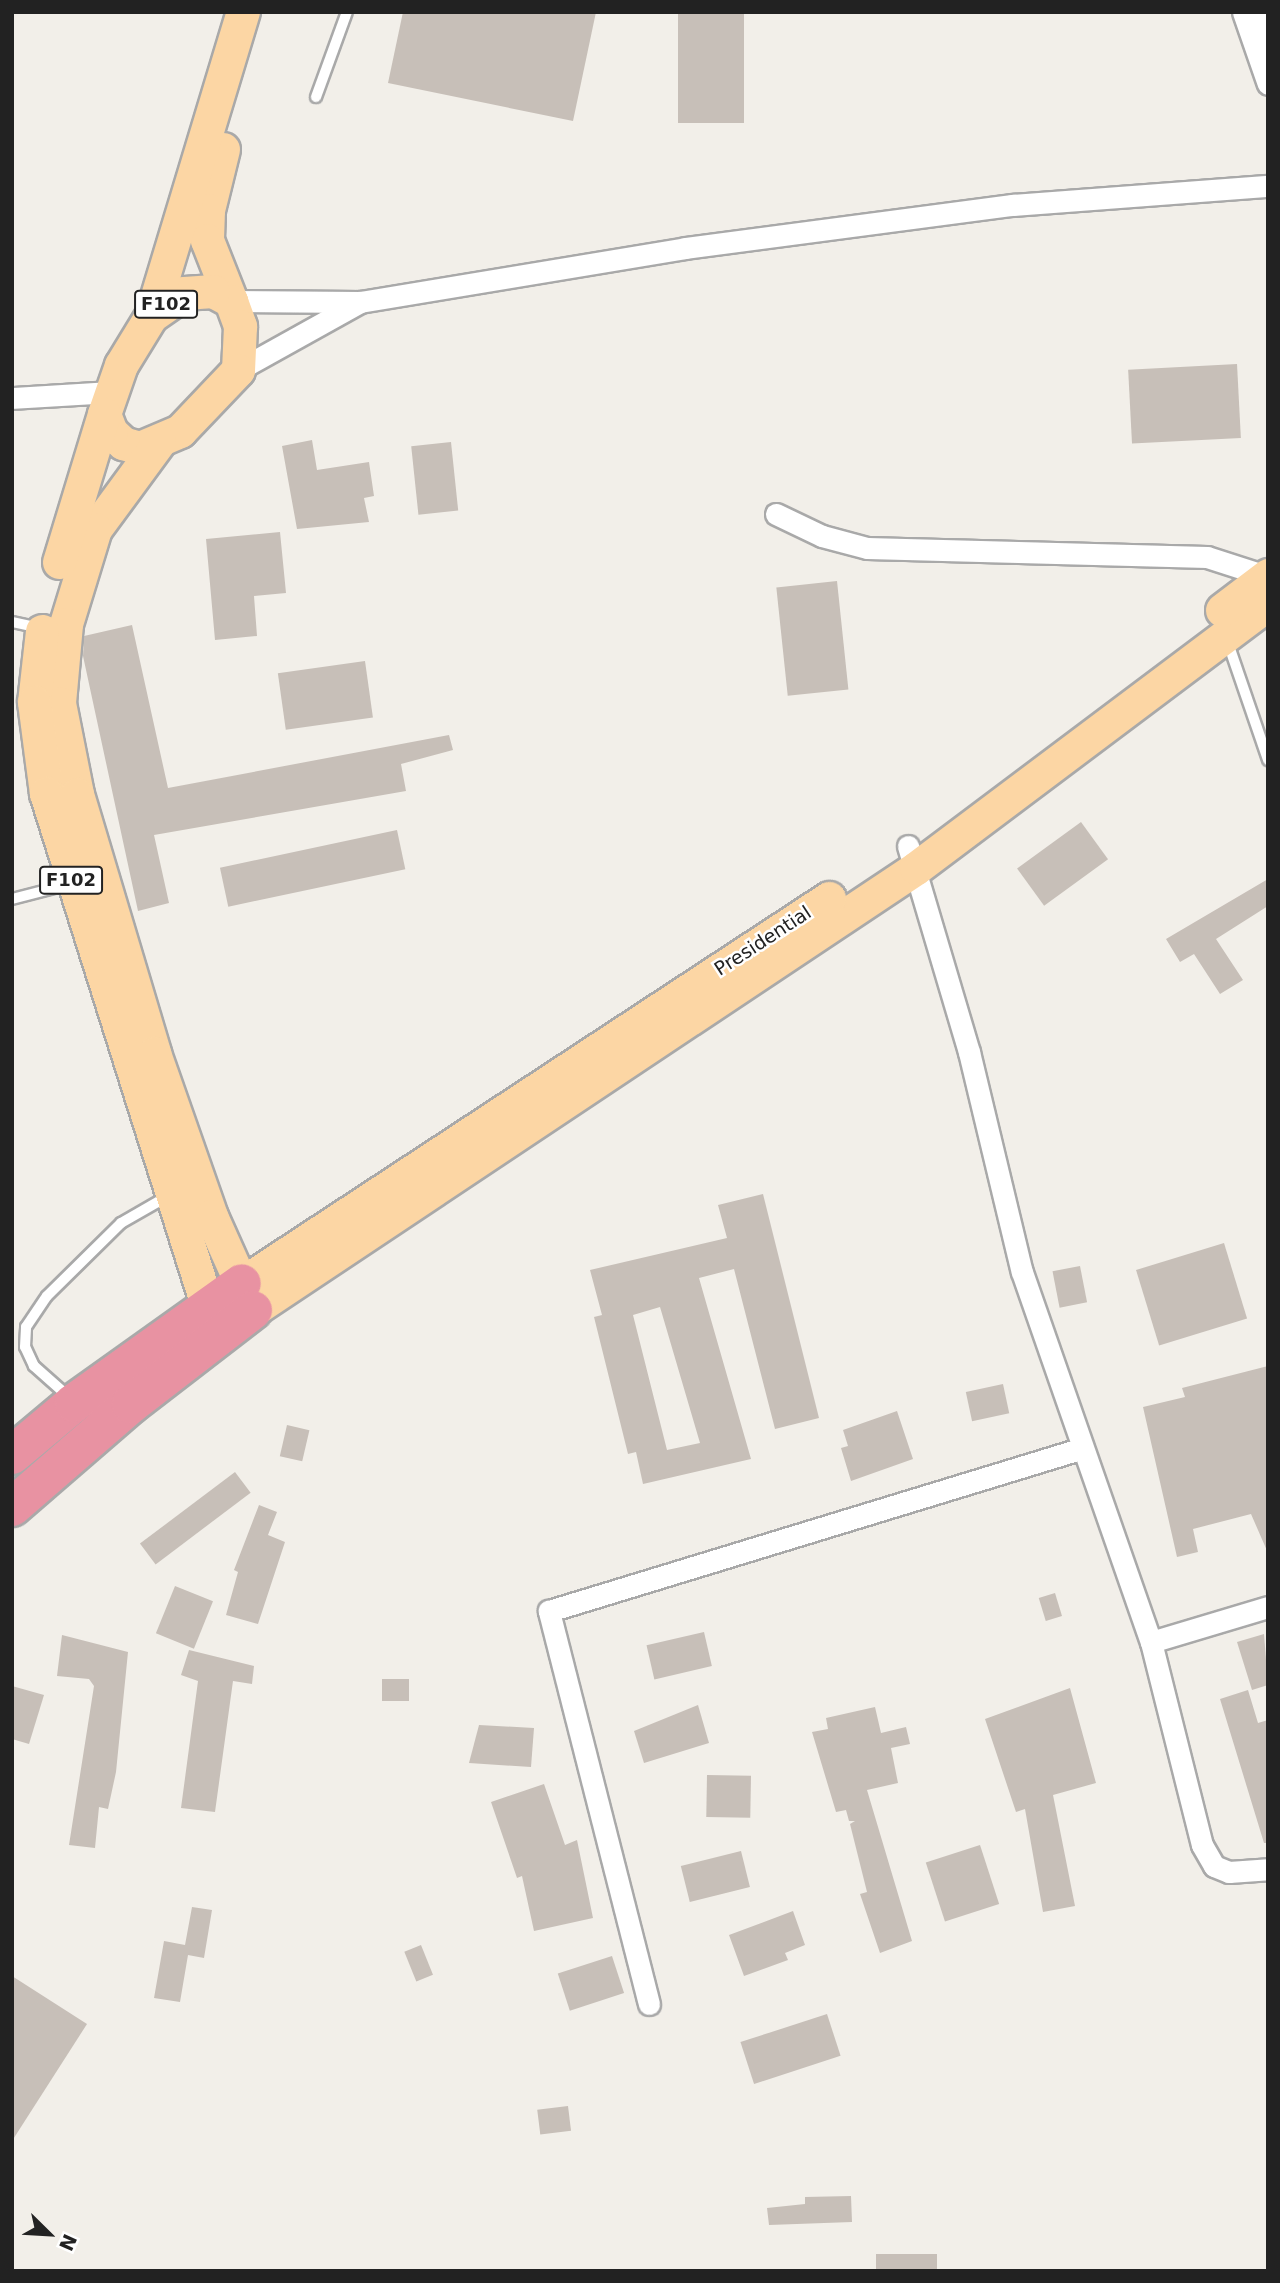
<!DOCTYPE html>
<html>
<head>
<meta charset="utf-8">
<style>
	body { margin:0 }
	#map { position:relative; width:1280px; height:2283px; overflow:hidden; background:#f2efe9; font-family:"DejaVu Sans",sans-serif }
	div>[style] { position:absolute }
	[style*='--x'] { left:calc(var(--x)*1px); top:calc(var(--y)*1px); width:calc(var(--w)*1px); rotate:calc(var(--a)*1deg) }
	.building>* { inset:0; background:#c7bfb8; transform-origin:0 0 }
	.roads { filter:drop-shadow(2px 0 #a9a9a9) drop-shadow(-2px 0 #a9a9a9) drop-shadow(0 2px #a9a9a9) drop-shadow(0 -2px #a9a9a9) }
	.lane>* { height:10px; margin:-5px; padding:0 5px; transform-origin:5px; border-radius:5px; background:#fff }
	.street>* { height:21px; margin:-10.5px; padding:0 10.5px; transform-origin:10.5px; border-radius:10.5px; background:#fff }
	.primary>* { height:33px; margin:-16.5px; padding:0 16.5px; transform-origin:16.5px; border-radius:16.5px; background:#fcd6a4 }
	.highway>* { height:38px; margin:-19px; padding:0 19px; transform-origin:19px; border-radius:19px; background:#e892a2 }
	span { translate:-50% -50%; white-space:nowrap; text-align:center; line-height:1.15; -webkit-text-stroke:5px #fff; paint-order:stroke }
	.shield-label span { padding:2px 5px; background:#fff; border:2px solid; border-radius:5px; -webkit-text-stroke-width:0 }
	.shield-label { font-size:18px; color:#222; font-weight:700 }
	.street-label { font-size:19px; color:#222 }
	.frame { position:absolute; inset:0; border:14px solid #222; pointer-events:none }
	.north { position:absolute; left:14px; top:2199px; width:70px; height:70px; -webkit-text-stroke:5px #fff; paint-order:stroke; rotate:114deg; font-size:19px; font-weight:700; line-height:28px; text-align:center; color:#222 }
	.north::after { content:''; display:block; margin:auto; width:24px; height:32px; background:#222; clip-path:polygon(50% 0,100% 100%,50% 72%,0 100%) }
</style>
</head>
<body>
<div id="map">
	<div class="building">
		<div style="clip-path:polygon(403px 12px,596px 12px,573px 121px,388px 83px)"></div>
		<div style="left:678px;top:12px;width:66px;height:111px"></div>
		<div style="left:1237px;top:364px;width:74px;height:109px;rotate:87deg"></div>
		<div style="clip-path:polygon(312px 440px,317px 470px,369px 462px,374px 496px,364px 498px,369px 522px,297px 529px,282px 446px)"></div>
		<div style="left:451px;top:442px;width:69px;height:40px;rotate:84deg"></div>
		<div style="clip-path:polygon(280px 532px,286px 593px,254px 596px,257px 636px,215px 640px,206px 539px)"></div>
		<div style="left:837px;top:581px;width:109px;height:61px;rotate:84deg"></div>
		<div style="clip-path:polygon(132px 625px,168px 788px,449px 735px,453px 750px,401px 764px,406px 791px,154px 835px,169px 903px,138px 911px,83px 656px,84px 636px)"></div>
		<div style="left:365px;top:661px;width:57px;height:88px;rotate:82deg"></div>
		<div style="left:1081px;top:822px;width:46px;height:79px;rotate:54deg"></div>
		<div style="left:397px;top:830px;width:40px;height:181px;rotate:78deg"></div>
		<div style="clip-path:polygon(1268px 879px,1268px 906px,1216px 939px,1243px 980px,1220px 994px,1194px 954px,1180px 962px,1166px 939px)"></div>
		<div style="clip-path:polygon(evenodd,763px 1194px,819px 1418px,775px 1429px,734px 1269px,699px 1278px,751px 1459px,643px 1484px,636px 1452px,628px 1454px,594px 1317px,602px 1315px,590px 1270px,727px 1238px,718px 1205px,763px 1194px,660px 1307px,700px 1443px,667px 1450px,633px 1315px,660px 1307px)"></div>
		<div style="left:1224px;top:1243px;width:79px;height:92px;rotate:73deg"></div>
		<div style="left:1080px;top:1266px;width:37px;height:28px;rotate:79deg"></div>
		<div style="clip-path:polygon(1268px 1366px,1268px 1553px,1251px 1514px,1193px 1529px,1198px 1552px,1177px 1557px,1143px 1407px,1185px 1397px,1182px 1388px)"></div>
		<div style="left:1003px;top:1384px;width:30px;height:38px;rotate:78deg"></div>
		<div style="clip-path:polygon(897px 1411px,913px 1459px,851px 1481px,841px 1448px,848px 1446px,843px 1430px)"></div>
		<div style="left:287px;top:1425px;width:23px;height:32px;rotate:13deg"></div>
		<div style="left:235px;top:1472px;width:26px;height:119px;rotate:53deg"></div>
		<div style="clip-path:polygon(259px 1505px,277px 1512px,268px 1535px,285px 1542px,258px 1624px,226px 1615px,238px 1572px,234px 1570px)"></div>
		<div style="left:175px;top:1586px;width:41px;height:51px;rotate:22deg"></div>
		<div style="left:1055px;top:1593px;width:24px;height:17px;rotate:73deg"></div>
		<div style="left:704px;top:1632px;width:35px;height:59px;rotate:77deg"></div>
		<div style="clip-path:polygon(1264px 1634px,1268px 1685px,1252px 1690px,1237px 1642px)"></div>
		<div style="clip-path:polygon(62px 1635px,128px 1652px,116px 1772px,108px 1809px,99px 1807px,95px 1848px,69px 1845px,94px 1686px,89px 1679px,57px 1676px)"></div>
		<div style="clip-path:polygon(189px 1650px,254px 1666px,252px 1684px,233px 1681px,215px 1812px,181px 1808px,198px 1681px,181px 1675px)"></div>
		<div style="left:382px;top:1679px;width:27px;height:22px"></div>
		<div style="clip-path:polygon(12px 1686px,44px 1695px,29px 1744px,12px 1739px)"></div>
		<div style="clip-path:polygon(1070px 1688px,1096px 1783px,1053px 1795px,1075px 1906px,1043px 1912px,1025px 1809px,1016px 1812px,985px 1719px)"></div>
		<div style="clip-path:polygon(1248px 1690px,1258px 1723px,1268px 1720px,1268px 1843px,1264px 1843px,1220px 1699px)"></div>
		<div style="clip-path:polygon(698px 1705px,709px 1743px,644px 1763px,634px 1731px)"></div>
		<div style="clip-path:polygon(875px 1707px,881px 1733px,906px 1727px,910px 1744px,891px 1748px,898px 1783px,867px 1790px,912px 1941px,880px 1953px,860px 1894px,867px 1892px,850px 1824px,855px 1821px,849px 1821px,846px 1810px,836px 1812px,812px 1732px,828px 1729px,826px 1718px)"></div>
		<div style="clip-path:polygon(479px 1725px,534px 1728px,531px 1767px,469px 1763px)"></div>
		<div style="left:707px;top:1775px;width:44px;height:42px;rotate:1deg"></div>
		<div style="clip-path:polygon(544px 1784px,565px 1845px,577px 1840px,593px 1918px,534px 1931px,522px 1876px,517px 1878px,491px 1802px)"></div>
		<div style="left:980px;top:1845px;width:62px;height:57px;rotate:72deg"></div>
		<div style="left:741px;top:1851px;width:37px;height:62px;rotate:76deg"></div>
		<div style="clip-path:polygon(192px 1907px,212px 1910px,204px 1958px,188px 1955px,180px 2002px,154px 1998px,164px 1941px,185px 1945px)"></div>
		<div style="clip-path:polygon(793px 1911px,805px 1945px,785px 1953px,788px 1960px,744px 1976px,729px 1935px)"></div>
		<div style="left:421px;top:1945px;width:32px;height:18px;rotate:68deg"></div>
		<div style="left:612px;top:1956px;width:39px;height:57px;rotate:72deg"></div>
		<div style="clip-path:polygon(12px 1976px,87px 2024px,12px 2141px)"></div>
		<div style="left:827px;top:2014px;width:44px;height:91px;rotate:72deg"></div>
		<div style="left:568px;top:2106px;width:25px;height:31px;rotate:83deg"></div>
		<div style="clip-path:polygon(851px 2196px,852px 2222px,769px 2225px,767px 2208px,805px 2204px,805px 2197px)"></div>
		<div style="left:876px;top:2254px;width:61px;height:17px"></div>
	</div>
	<div class="roads">
		<div class="lane">
			<div style="--x:316;--y:97;--w:90;--a:-70"></div>
			<div style="--x:12;--y:622;--w:29;--a:12"></div>
			<div style="--x:1227;--y:640;--w:127;--a:71.1"></div>
			<div style="--x:12;--y:899;--w:60;--a:-14.5"></div>
			<div style="--x:69;--y:1397;--w:47;--a:-138.5"></div>
			<div style="--x:34;--y:1366;--w:21;--a:-115"></div>
			<div style="--x:25;--y:1347;--w:20;--a:-87"></div>
			<div style="--x:26;--y:1327;--w:37;--a:-56"></div>
			<div style="--x:47;--y:1296;--w:104;--a:-44.6"></div>
			<div style="--x:121;--y:1223;--w:54;--a:-29.9"></div>
		</div>
		<div class="street">
			<div style="--x:1243;--y:12;--w:76;--a:70.9"></div>
			<div style="--x:1259;--y:12;--w:28;--a:72"></div>
			<div style="--x:231;--y:301;--w:129;--a:0.4"></div>
			<div style="--x:360;--y:302;--w:329;--a:-9.4"></div>
			<div style="--x:685;--y:248;--w:331;--a:-7.5"></div>
			<div style="--x:1013;--y:205;--w:256;--a:-4.3"></div>
			<div style="--x:238;--y:370;--w:140;--a:-29.1"></div>
			<div style="--x:12;--y:398;--w:97;--a:-3.5"></div>
			<div style="--x:776;--y:514;--w:51;--a:25.6"></div>
			<div style="--x:822;--y:536;--w:47;--a:14.9"></div>
			<div style="--x:867;--y:548;--w:340;--a:1.5"></div>
			<div style="--x:1207;--y:557;--w:62;--a:17.9"></div>
			<div style="--x:908;--y:846;--w:215;--a:73.5"></div>
			<div style="--x:969;--y:1052;--w:226;--a:76.5"></div>
			<div style="--x:1022;--y:1272;--w:392;--a:70.8"></div>
			<div style="--x:1151;--y:1642;--w:209;--a:75.9"></div>
			<div style="--x:1202;--y:1845;--w:24;--a:60"></div>
			<div style="--x:1214;--y:1866;--w:16;--a:22"></div>
			<div style="--x:1229;--y:1872;--w:39;--a:-4"></div>
			<div style="--x:1151;--y:1642;--w:122;--a:-16.7"></div>
			<div style="--x:649;--y:2004;--w:406;--a:-104.3"></div>
			<div style="--x:549;--y:1611;--w:558;--a:-16.97"></div>
		</div>
		<div class="primary">
			<div style="--x:223;--y:149;--w:63;--a:103.8"></div>
			<div style="--x:208;--y:210;--w:30;--a:92"></div>
			<div style="--x:207;--y:240;--w:66;--a:68.5"></div>
			<div style="--x:213;--y:291;--w:21;--a:29"></div>
			<div style="--x:231;--y:301;--w:27;--a:70"></div>
			<div style="--x:240;--y:326;--w:44;--a:92.6"></div>
			<div style="--x:238;--y:370;--w:84;--a:133.6"></div>
			<div style="--x:180;--y:431;--w:43;--a:157"></div>
			<div style="--x:140;--y:448;--w:18;--a:-164"></div>
			<div style="--x:123;--y:443;--w:16;--a:-137"></div>
			<div style="--x:111;--y:432;--w:19;--a:-111"></div>
			<div style="--x:104;--y:414;--w:52;--a:-70.9"></div>
			<div style="--x:121;--y:365;--w:57;--a:-58.5"></div>
			<div style="--x:151;--y:316;--w:40;--a:-34.9"></div>
			<div style="--x:184;--y:293;--w:29;--a:-4"></div>
			<div style="--x:151;--y:316;--w:318;--a:-73.2"></div>
			<div style="--x:159;--y:442;--w:108;--a:126.3"></div>
			<div style="--x:95;--y:529;--w:99;--a:107"></div>
			<div style="--x:66;--y:624;--w:79;--a:95.1"></div>
			<div style="--x:59;--y:703;--w:93;--a:78.8"></div>
			<div style="--x:77;--y:794;--w:270;--a:73.4"></div>
			<div style="--x:154;--y:1053;--w:173;--a:70.7"></div>
			<div style="--x:211;--y:1216;--w:103;--a:65.9"></div>
			<div style="--x:253;--y:1310;--w:797;--a:-33.69"></div>
			<div style="--x:916;--y:868;--w:440;--a:-36.9"></div>
			<div style="--x:59;--y:562;--w:155;--a:-73.1"></div>
			<div style="--x:1222;--y:610;--w:58;--a:-37.3"></div>
			<div style="--x:42;--y:631;--w:71;--a:96.4"></div>
			<div style="--x:34;--y:702;--w:92;--a:82.5"></div>
			<div style="--x:46;--y:793;--w:563;--a:72.53"></div>
			<div style="--x:242;--y:1283;--w:702;--a:-33.26"></div>
		</div>
		<div class="highway">
			<div style="--x:12;--y:1455;--w:81;--a:-40"></div>
			<div style="--x:74;--y:1403;--w:206;--a:-35.5"></div>
			<div style="--x:12;--y:1507;--w:157;--a:-40.9"></div>
			<div style="--x:131;--y:1404;--w:154;--a:-37.6"></div>
		</div>
	</div>
	<div class="shield-label">
		<span style="left:166px;top:304px">F102</span>
		<span style="left:71px;top:880px">F102</span>
	</div>
	<div class="street-label">
		<span style="left:763px;top:941px;rotate:-33deg">Presidential</span>
	</div>
	<div class="frame"></div>
	<div class="north">N</div>
</div>
</body>
</html>
